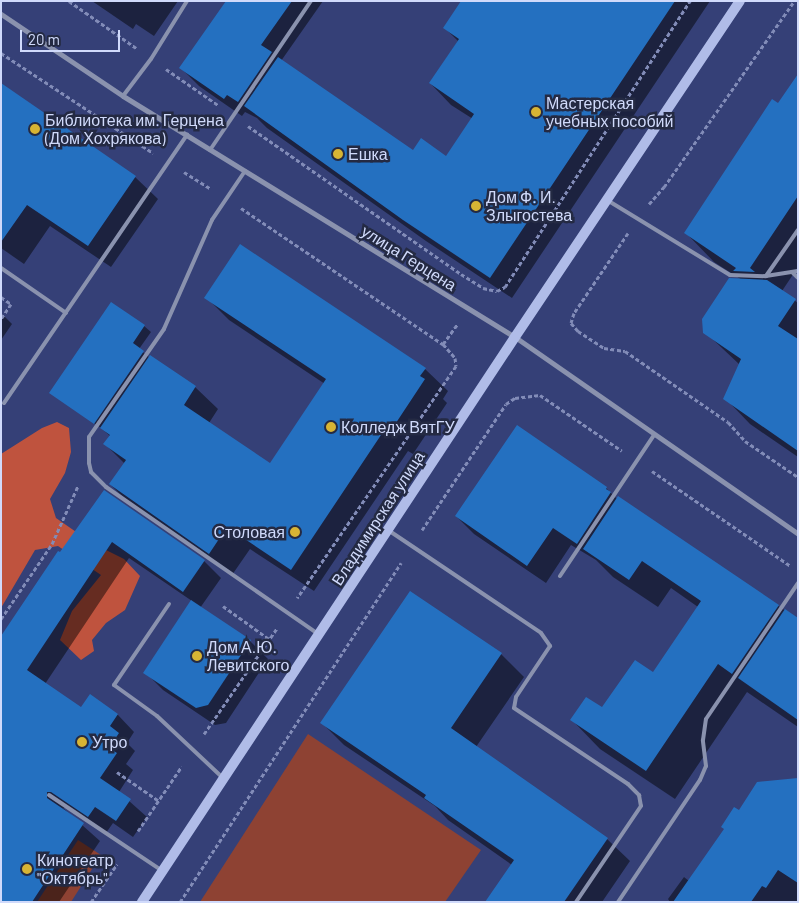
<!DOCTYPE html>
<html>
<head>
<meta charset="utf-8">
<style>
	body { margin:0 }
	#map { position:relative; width:799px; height:903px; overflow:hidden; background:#354077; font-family:Barlow,sans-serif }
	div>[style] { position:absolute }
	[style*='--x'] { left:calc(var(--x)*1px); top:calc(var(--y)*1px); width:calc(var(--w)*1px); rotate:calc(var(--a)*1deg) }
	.green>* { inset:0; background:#8e4233 }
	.forest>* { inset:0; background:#bf533e }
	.shadow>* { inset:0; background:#0007 }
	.building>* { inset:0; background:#2470c0 }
	.path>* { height:3px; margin-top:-1.5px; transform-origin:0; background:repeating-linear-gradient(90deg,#828cb8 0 4px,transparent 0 6.5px) }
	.service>* { height:4px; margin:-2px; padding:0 2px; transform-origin:2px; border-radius:2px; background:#8a92ae }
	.minor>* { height:5px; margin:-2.5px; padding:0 2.5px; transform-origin:2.5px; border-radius:2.5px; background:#8a92ae }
	.secondary>* { height:10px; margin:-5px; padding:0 5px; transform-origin:5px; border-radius:5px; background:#b0bce8 }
	.dots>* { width:14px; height:14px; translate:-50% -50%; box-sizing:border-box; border:2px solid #242a43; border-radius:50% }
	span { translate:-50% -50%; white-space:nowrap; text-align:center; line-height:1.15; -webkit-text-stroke:5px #242a43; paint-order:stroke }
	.poi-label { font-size:16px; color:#d0dafb }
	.left { translate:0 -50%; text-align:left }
	.right { translate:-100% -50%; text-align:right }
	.street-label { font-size:16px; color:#d0dafb }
	.frame { position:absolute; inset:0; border:2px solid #d0dafb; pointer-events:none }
	.scale { position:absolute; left:20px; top:30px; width:100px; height:22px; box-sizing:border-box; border:2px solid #d0dafb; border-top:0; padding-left:6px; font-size:15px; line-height:18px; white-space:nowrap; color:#d0dafb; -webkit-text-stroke:4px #242a43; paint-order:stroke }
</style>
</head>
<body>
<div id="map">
	<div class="green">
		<div style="clip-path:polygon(308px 734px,481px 850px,445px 902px,200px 902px)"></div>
		<div style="clip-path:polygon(78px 840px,101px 855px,71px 902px,37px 902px)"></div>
	</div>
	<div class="forest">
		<div style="clip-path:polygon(57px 422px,69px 428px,71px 452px,65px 473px,50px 499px,56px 518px,92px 543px,124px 559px,140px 576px,125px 610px,106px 623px,92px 640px,94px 651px,81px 660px,60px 640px,72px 611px,101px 575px,58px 546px,35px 550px,1px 608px,1px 454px,42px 428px)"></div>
	</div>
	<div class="shadow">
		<div style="clip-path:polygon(92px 1px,178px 1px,154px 36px,136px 24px,133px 29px)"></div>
		<div style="clip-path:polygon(228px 1px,323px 1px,281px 61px,413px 152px,446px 158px,473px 119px,451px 105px,430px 83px,458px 41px,445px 28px,463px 1px,710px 1px,512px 298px,426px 241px,267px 128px,257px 118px,245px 112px,242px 116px,199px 86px,181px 68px)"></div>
		<div style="clip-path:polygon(798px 76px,798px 267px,782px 291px,798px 303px,798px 457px,750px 424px,725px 398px,740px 365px,705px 332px,742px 280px,714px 262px,686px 233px)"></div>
		<div style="clip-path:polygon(1px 84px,135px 177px,158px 199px,111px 267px,50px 226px,24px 264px,1px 248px)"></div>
		<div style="clip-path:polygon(206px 297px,425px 369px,448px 391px,443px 399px,447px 403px,413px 454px,408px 451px,314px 591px,250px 549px,232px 575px,133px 507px,110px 484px,125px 464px,105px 444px,110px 436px,101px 428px,51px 393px,144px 326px,151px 332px,139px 349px,150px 358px,195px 387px,218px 409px,209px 423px,271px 465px,325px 384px,229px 320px)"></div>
		<div style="clip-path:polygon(1px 313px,12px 324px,1px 340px)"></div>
		<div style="clip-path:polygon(606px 488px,617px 499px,798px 619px,798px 727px,747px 692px,675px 799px,600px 749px,572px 720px,603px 709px,653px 674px,698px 607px,671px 588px,658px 607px,613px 577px,596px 560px,571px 545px,546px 583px,474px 534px,456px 516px)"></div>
		<div style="clip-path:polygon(105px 492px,204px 561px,221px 578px,200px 608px,250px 641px,268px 659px,226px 723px,215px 725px,163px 690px,145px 672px,192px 601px,129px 558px,45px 684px,81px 709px,90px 696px,118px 715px,134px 732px,127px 743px,135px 751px,126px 764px,133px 770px,119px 792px,147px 817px,133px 837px,113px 823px,106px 833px,69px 808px,63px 808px,100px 841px,59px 902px,1px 902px,1px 647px,61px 554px)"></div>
		<div style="clip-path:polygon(411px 593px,501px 654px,524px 677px,476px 747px,607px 839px,630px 861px,602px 902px,486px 902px,512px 865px,448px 820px,435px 806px,344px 745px,322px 723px)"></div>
		<div style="clip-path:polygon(798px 786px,798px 902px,670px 902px,668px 899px,684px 877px,689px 881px,739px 811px)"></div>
	</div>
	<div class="building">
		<div style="clip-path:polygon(226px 1px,292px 1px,261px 45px,272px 52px,238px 102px,227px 95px,224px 99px,179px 68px)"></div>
		<div style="clip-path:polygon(461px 1px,675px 1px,490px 278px,403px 220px,244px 106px,278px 57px,413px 150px,421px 138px,446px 156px,474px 114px,429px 83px,459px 39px,443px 28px)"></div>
		<div style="clip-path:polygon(798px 74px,798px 196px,750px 268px,755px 272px,733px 271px,736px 268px,684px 233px,772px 99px,778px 103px)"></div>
		<div style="clip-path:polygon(1px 83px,136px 176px,88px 246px,27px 205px,1px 242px)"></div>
		<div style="clip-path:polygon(240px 244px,426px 368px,420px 376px,425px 379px,390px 432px,385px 429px,291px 570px,227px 527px,209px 554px,109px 484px,126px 460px,103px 444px,110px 435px,100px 428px,150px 355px,196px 386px,184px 405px,270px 463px,326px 379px,204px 298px)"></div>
		<div style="clip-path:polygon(729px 278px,767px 280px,796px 299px,778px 326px,798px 339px,798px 451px,723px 399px,741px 359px,703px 333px,702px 319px)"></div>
		<div style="clip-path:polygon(111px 302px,145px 325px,133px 343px,144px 351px,94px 424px,49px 393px)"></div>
		<div style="clip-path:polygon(517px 425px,607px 487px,606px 489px,611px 492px,577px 544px,553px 528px,527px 566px,455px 516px)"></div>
		<div style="clip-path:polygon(104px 490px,205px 560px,183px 592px,112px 542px,27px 670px,81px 707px,90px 694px,118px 714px,110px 726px,119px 733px,109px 748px,117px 753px,100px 778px,131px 799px,116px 821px,95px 807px,88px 817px,51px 792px,47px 792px,47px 798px,84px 823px,32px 902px,1px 902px,1px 636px,58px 551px,60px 552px)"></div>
		<div style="clip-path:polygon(618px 496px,779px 605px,732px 674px,718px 664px,646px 771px,570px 720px,586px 697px,602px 707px,635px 660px,653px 672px,701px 601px,642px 561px,629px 580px,583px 549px)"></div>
		<div style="clip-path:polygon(410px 591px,502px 653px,451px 728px,608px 838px,564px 902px,485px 902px,514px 860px,424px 798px,426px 795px,320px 723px)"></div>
		<div style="clip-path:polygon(191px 600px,251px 640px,208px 705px,196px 708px,143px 673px)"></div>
		<div style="clip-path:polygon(785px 609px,798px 618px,798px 720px,738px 678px)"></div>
		<div style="clip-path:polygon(798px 778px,798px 883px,778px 870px,766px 888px,762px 886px,751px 902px,673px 902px,724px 829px,721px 827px,734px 807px,739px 810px,757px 782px)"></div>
	</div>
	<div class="path">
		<div style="--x:69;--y:1;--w:82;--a:35"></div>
		<div style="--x:1;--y:53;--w:182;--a:33.3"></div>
		<div style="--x:166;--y:69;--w:63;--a:34.7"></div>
		<div style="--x:248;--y:126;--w:259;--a:34.8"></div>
		<div style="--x:461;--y:274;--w:26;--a:32"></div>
		<div style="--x:483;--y:288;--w:14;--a:12"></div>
		<div style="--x:497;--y:291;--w:9;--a:-27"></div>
		<div style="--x:505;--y:287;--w:341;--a:-57.1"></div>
		<div style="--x:184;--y:172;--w:32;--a:32"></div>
		<div style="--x:649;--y:204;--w:23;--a:-49"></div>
		<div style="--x:664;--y:187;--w:227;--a:-55"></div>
		<div style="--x:241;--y:208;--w:244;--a:34"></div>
		<div style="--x:443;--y:344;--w:18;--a:49"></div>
		<div style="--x:455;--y:358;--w:8;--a:83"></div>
		<div style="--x:456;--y:366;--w:281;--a:124.4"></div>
		<div style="--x:628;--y:233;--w:97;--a:124"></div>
		<div style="--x:574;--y:313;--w:10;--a:107"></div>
		<div style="--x:571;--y:323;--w:11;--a:49"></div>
		<div style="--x:578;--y:331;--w:31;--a:33"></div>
		<div style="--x:604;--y:348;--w:21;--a:8"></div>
		<div style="--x:625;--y:351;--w:125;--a:34.6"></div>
		<div style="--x:728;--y:422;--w:25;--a:48"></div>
		<div style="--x:745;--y:441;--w:64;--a:34.2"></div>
		<div style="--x:1;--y:297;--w:12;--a:35"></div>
		<div style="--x:11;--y:304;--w:18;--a:124"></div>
		<div style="--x:443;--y:344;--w:24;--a:-54"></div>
		<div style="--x:652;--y:471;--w:168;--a:34.4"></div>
		<div style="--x:422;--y:530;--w:151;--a:-56.3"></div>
		<div style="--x:506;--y:404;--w:11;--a:-34"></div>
		<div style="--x:515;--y:398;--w:25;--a:-7"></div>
		<div style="--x:540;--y:395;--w:99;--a:34.3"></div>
		<div style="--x:223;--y:606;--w:57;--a:35.7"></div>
		<div style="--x:1;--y:619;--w:91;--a:-55.8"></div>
		<div style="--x:52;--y:544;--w:64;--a:-65.9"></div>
		<div style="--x:204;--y:734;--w:129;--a:-55.4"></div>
		<div style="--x:117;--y:772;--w:51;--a:34.6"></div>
		<div style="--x:138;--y:831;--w:78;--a:-55.9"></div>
		<div style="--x:91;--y:902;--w:46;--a:-55.6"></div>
		<div style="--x:180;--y:902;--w:405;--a:-56.9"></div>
	</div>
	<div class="service">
		<div style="--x:123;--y:96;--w:46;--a:-52.9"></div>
		<div style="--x:151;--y:59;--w:68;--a:-58.2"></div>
		<div style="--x:210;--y:150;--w:180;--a:-55.9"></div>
		<div style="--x:245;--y:171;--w:59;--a:124"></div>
		<div style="--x:212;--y:220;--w:119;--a:113.8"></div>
		<div style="--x:164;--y:329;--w:131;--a:124.8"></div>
		<div style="--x:89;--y:437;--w:26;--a:90"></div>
		<div style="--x:89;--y:463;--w:9;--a:77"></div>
		<div style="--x:91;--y:472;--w:21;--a:45"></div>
		<div style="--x:106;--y:487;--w:257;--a:34.7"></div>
		<div style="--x:607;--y:200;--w:144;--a:31.4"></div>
		<div style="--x:730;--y:275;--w:36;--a:2"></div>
		<div style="--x:766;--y:276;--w:56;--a:-55.2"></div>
		<div style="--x:1;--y:268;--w:79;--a:34.7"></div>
		<div style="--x:792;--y:272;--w:8;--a:45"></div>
		<div style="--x:766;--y:276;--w:32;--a:-9"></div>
		<div style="--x:4;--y:403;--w:325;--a:-55.7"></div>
		<div style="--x:388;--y:530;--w:184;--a:33.9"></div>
		<div style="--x:541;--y:633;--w:16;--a:55"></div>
		<div style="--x:550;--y:646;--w:61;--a:123.7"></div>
		<div style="--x:516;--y:697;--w:11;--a:100"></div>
		<div style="--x:514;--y:708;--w:137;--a:33.7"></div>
		<div style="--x:628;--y:784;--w:16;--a:45"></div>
		<div style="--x:639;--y:795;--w:11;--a:80"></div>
		<div style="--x:641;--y:806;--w:116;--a:124.1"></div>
		<div style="--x:560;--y:576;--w:169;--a:-56.3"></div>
		<div style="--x:169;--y:604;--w:98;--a:124.2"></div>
		<div style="--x:114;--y:685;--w:53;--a:35.8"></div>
		<div style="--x:157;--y:716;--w:89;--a:43.2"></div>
		<div style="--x:49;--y:795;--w:135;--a:33.8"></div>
		<div style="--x:618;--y:902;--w:147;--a:-56.1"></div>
		<div style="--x:700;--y:780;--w:15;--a:-67"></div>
		<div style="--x:706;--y:766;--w:26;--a:-97"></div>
		<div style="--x:703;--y:740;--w:21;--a:-82"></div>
		<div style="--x:706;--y:719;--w:164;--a:-55.9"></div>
	</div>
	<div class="minor">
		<div style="--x:1;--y:14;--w:147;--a:33.9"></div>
		<div style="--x:123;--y:96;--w:460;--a:31.6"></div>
		<div style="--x:515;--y:337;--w:345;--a:34.8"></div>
	</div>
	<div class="secondary">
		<div style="--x:142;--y:902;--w:677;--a:-56.57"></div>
		<div style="--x:515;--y:337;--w:404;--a:-56.2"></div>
	</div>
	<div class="dots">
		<div style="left:536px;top:112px;background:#d7b434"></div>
		<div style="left:35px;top:129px;background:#d7b434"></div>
		<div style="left:338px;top:154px;background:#d7b434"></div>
		<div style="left:476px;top:206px;background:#d7b434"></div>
		<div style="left:331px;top:427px;background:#d7b434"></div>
		<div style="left:295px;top:532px;background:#d7b434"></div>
		<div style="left:197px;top:656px;background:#d7b434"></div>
		<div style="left:82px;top:742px;background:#d7b434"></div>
		<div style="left:27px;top:869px;background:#d7b434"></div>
	</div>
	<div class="poi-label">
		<span class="left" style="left:546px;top:112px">Мастерская<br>учебных пособий</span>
		<span class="left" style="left:45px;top:129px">Библиотека им. Герцена<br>(Дом Хохрякова)</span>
		<span class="left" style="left:348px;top:154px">Ешка</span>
		<span class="left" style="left:486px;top:206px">Дом Ф. И.<br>Злыгостева</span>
		<span class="left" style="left:341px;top:427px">Колледж ВятГУ</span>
		<span class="right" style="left:285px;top:532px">Столовая</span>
		<span class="left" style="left:207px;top:656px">Дом А.Ю.<br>Левитского</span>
		<span class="left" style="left:92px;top:742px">Утро</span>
		<span class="left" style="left:37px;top:869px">Кинотеатр<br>"Октябрь"</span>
	</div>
	<div class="street-label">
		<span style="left:409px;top:258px;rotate:32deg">улица Герцена</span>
		<span style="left:378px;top:518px;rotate:-57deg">Владимирская улица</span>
	</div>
	<div class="frame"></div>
	<div class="scale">20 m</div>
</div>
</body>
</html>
